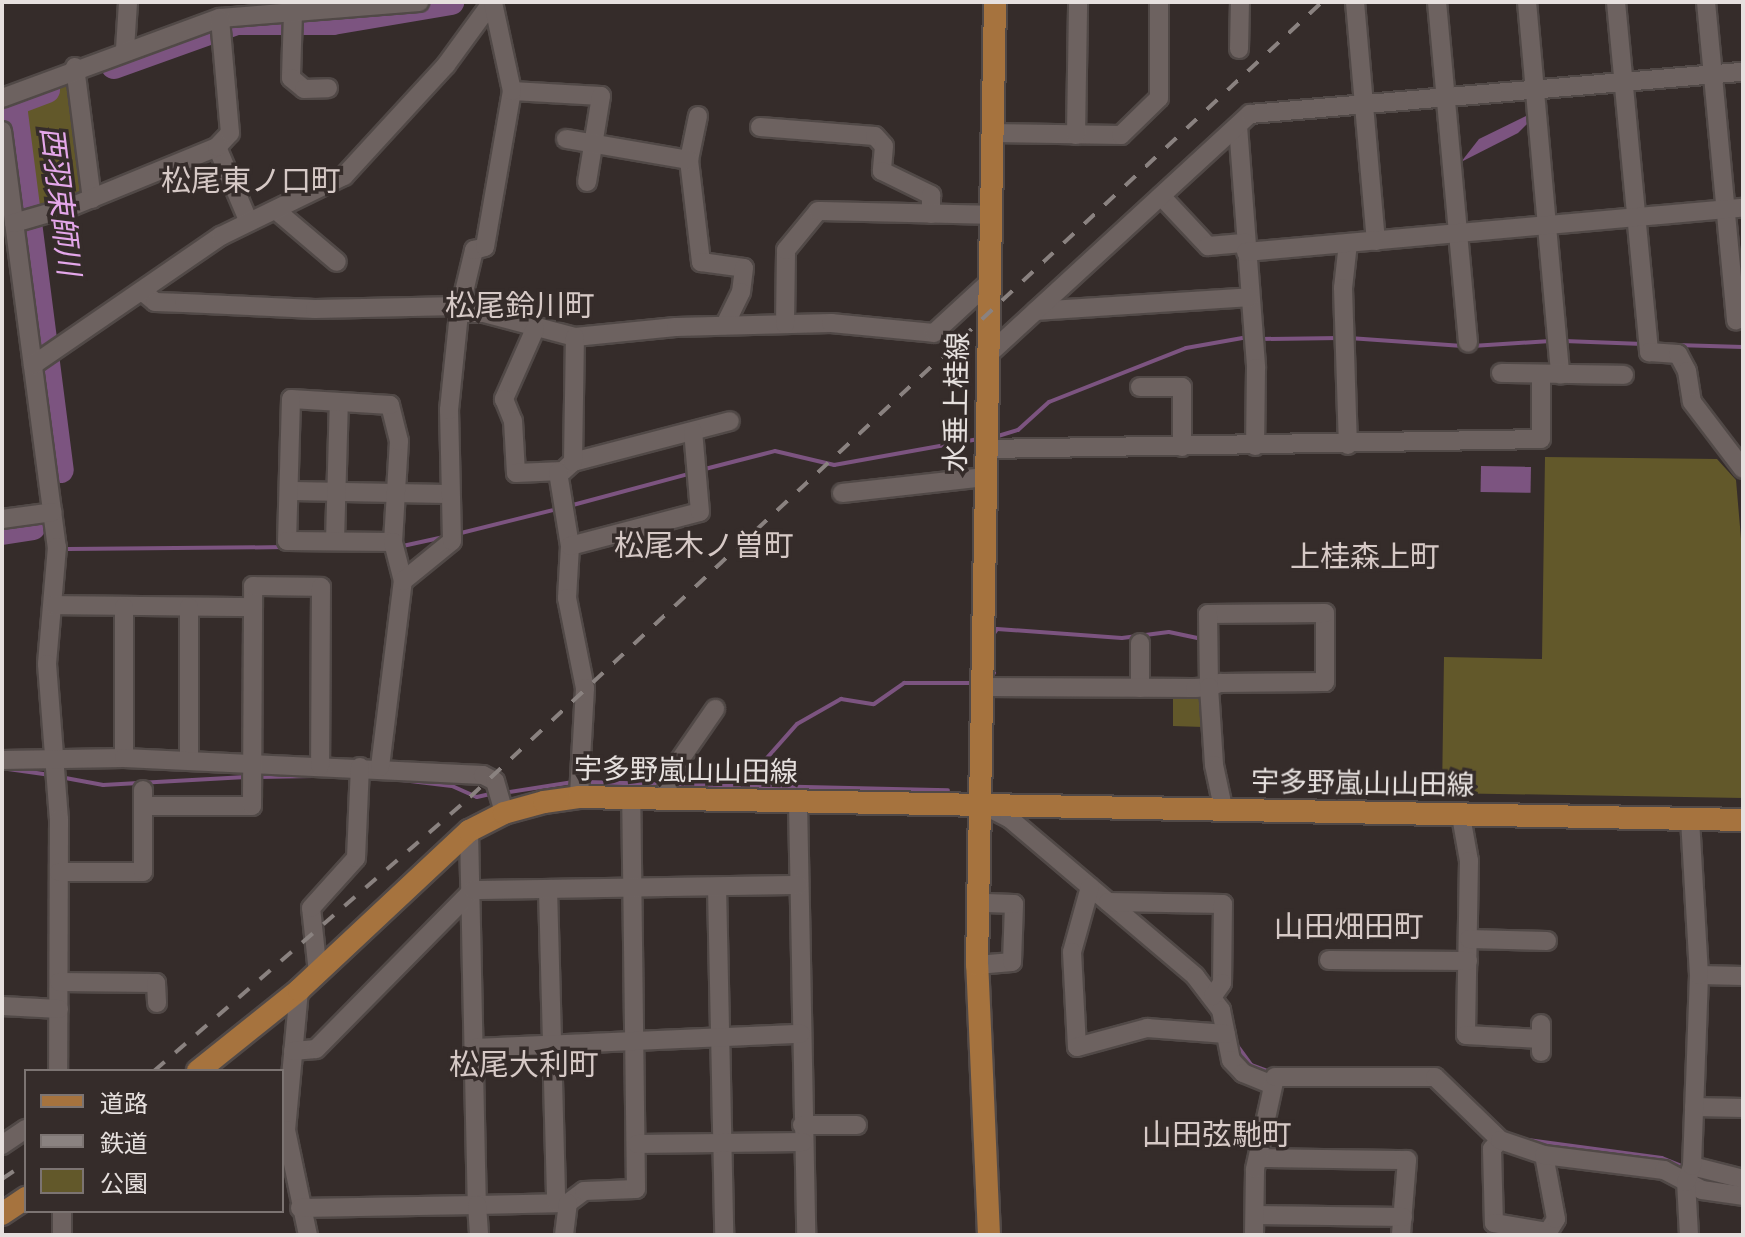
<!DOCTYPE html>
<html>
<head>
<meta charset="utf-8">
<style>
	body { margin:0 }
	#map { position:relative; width:1745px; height:1237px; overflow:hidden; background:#352c2a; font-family:"Times New Roman","Noto Sans JP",serif }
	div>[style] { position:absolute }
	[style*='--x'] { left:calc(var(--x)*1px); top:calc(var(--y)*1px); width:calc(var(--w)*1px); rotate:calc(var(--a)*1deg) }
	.green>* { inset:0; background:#62582a }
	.water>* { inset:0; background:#7c5480; transform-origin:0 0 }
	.stream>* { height:4px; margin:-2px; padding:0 2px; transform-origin:2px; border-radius:2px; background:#7c5480 }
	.river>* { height:26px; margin:-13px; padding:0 13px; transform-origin:13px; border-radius:13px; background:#7c5480 }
	.roads { filter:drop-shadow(2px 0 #514947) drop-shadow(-2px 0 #514947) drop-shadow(0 2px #514947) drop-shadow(0 -2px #514947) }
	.minor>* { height:18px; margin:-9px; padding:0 9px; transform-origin:9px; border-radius:9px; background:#6d6260 }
	.major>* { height:22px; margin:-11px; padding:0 11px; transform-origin:11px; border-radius:11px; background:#a6733e }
	.rail>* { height:4px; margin-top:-2px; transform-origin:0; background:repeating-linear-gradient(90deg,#8a8280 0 14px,transparent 0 28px) }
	span { translate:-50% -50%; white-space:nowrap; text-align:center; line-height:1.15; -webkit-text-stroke:7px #352c2a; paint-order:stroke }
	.street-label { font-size:28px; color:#e6e0de }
	.neighbourhood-label { font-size:30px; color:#d6c9c6 }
	.water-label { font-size:30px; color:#e4a7ea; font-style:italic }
	.frame { position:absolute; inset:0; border:4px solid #e6e0de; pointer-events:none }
	.legend { position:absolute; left:24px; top:1069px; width:260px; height:144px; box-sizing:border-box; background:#352c2a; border:2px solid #7c7472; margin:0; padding:10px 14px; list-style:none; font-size:24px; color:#e6e0de }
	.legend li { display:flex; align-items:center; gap:16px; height:40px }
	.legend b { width:40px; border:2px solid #7c7472 }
</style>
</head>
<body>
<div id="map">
	<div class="green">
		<div style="clip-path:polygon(67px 85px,82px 191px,79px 198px,31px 210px,16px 108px)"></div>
		<div style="clip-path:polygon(1545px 457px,1717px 459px,1736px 480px,1743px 562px,1743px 798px,1442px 793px,1444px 657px,1542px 659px)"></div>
		<div style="clip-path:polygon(1173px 695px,1194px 695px,1202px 702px,1203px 727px,1173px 726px)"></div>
	</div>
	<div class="water">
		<div style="clip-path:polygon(1528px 115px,1530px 121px,1518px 133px,1461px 162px,1479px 139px)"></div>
		<div style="left:1481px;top:466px;width:50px;height:26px;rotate:1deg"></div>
	</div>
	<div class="stream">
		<div style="--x:1349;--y:338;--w:114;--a:4"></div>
		<div style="--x:1261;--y:339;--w:79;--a:-0.7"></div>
		<div style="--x:1564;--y:341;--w:79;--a:2.2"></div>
		<div style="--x:1676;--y:345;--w:67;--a:1.7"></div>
		<div style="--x:1472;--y:346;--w:79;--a:-3.6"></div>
		<div style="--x:998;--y:436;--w:21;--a:-17"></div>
		<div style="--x:1018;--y:430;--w:42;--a:-42.1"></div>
		<div style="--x:1049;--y:402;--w:147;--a:-21.5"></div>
		<div style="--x:1186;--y:348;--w:63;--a:-10.1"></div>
		<div style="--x:701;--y:470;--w:76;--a:-14.4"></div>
		<div style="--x:775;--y:451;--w:61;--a:13.3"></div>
		<div style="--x:834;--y:465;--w:147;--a:-10.2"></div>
		<div style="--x:569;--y:506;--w:127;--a:-15"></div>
		<div style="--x:457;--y:534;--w:103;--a:-14"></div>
		<div style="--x:398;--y:547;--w:47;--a:-12.3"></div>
		<div style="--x:68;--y:549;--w:218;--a:-0.5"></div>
		<div style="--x:993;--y:635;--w:7;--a:-56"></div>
		<div style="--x:997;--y:629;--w:125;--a:4.1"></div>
		<div style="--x:1122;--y:638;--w:47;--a:-7.3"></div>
		<div style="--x:1169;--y:632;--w:35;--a:12"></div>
		<div style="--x:994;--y:652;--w:21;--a:90"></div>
		<div style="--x:8;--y:769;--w:43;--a:7.9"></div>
		<div style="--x:60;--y:777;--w:44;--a:10.5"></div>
		<div style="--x:103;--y:785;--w:143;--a:-3.2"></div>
		<div style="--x:259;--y:777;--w:55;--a:-1"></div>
		<div style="--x:402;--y:780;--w:50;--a:6.8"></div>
		<div style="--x:452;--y:786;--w:27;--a:24"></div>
		<div style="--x:477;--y:797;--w:18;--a:-13"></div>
		<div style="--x:586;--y:782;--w:75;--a:1.5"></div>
		<div style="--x:674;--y:784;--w:274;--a:1.3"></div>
		<div style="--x:742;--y:786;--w:83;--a:-48.4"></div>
		<div style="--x:797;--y:724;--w:51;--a:-29.6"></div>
		<div style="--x:841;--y:699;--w:33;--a:9"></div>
		<div style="--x:874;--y:704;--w:37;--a:-35"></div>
		<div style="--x:904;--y:683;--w:70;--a:0"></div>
		<div style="--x:503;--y:793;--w:71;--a:-8.9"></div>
		<div style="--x:1021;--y:840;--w:63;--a:40.5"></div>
		<div style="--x:1236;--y:1044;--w:26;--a:54"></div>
		<div style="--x:1251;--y:1065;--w:20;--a:20"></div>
		<div style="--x:1442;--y:1072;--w:32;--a:44"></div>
		<div style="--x:1528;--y:1140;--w:135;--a:7.7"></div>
		<div style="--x:1662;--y:1158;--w:24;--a:22"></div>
	</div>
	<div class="river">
		<div style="--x:114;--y:66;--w:131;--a:-19.7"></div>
		<div style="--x:237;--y:22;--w:96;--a:0"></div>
		<div style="--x:333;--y:22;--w:120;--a:-9.6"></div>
		<div style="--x:47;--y:90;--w:34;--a:159"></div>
		<div style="--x:15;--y:102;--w:11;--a:90"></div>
		<div style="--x:15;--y:113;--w:360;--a:82.7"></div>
		<div style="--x:2;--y:532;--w:31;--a:-9"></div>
	</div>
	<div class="roads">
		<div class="minor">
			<div style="--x:1355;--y:2;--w:240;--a:85"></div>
			<div style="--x:1437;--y:2;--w:342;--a:84.8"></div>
			<div style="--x:1527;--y:2;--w:374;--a:84.9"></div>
			<div style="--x:1616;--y:2;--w:352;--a:84.6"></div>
			<div style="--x:1649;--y:352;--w:29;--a:4"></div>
			<div style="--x:1678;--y:354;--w:19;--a:62"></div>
			<div style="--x:1687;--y:371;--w:31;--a:81"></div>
			<div style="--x:1692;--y:402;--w:84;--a:52.7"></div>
			<div style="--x:1706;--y:2;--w:320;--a:84.6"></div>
			<div style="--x:293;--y:13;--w:65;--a:91.8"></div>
			<div style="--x:291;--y:78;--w:17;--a:40"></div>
			<div style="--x:304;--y:89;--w:24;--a:-2"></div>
			<div style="--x:125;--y:49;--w:47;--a:-86.3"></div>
			<div style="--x:1239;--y:49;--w:47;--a:-88.8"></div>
			<div style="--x:75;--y:67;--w:133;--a:82.7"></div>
			<div style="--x:512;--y:91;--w:89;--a:3.2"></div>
			<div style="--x:601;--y:96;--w:87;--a:99.2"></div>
			<div style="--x:2;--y:98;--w:232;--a:-20.2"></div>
			<div style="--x:220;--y:18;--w:200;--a:-4.6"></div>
			<div style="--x:698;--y:116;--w:45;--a:101.6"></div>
			<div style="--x:689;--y:160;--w:103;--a:83.3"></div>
			<div style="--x:701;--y:262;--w:43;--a:7.9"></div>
			<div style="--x:744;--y:268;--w:24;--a:97"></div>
			<div style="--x:741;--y:292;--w:37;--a:116"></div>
			<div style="--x:1238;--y:126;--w:243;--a:85.7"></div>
			<div style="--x:1256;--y:368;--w:78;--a:90.7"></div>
			<div style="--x:760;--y:127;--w:115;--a:4.5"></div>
			<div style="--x:875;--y:136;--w:13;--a:48"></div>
			<div style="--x:884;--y:146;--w:25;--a:95"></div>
			<div style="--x:882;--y:171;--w:55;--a:26.1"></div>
			<div style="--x:931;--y:195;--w:19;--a:90"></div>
			<div style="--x:2;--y:131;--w:420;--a:82.5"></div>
			<div style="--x:57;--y:547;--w:117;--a:94.9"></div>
			<div style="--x:47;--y:664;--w:155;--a:85.6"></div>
			<div style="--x:59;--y:819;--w:252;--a:90.2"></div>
			<div style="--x:992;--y:133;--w:129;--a:0.9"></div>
			<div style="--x:1121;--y:135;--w:53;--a:-44.2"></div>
			<div style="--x:1159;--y:98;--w:96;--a:-90"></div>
			<div style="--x:1076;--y:135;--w:133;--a:-89.1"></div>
			<div style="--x:566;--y:139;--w:125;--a:9.7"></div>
			<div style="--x:217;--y:147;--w:79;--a:67"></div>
			<div style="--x:1161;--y:196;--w:69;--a:46.8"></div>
			<div style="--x:1208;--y:246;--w:38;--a:-5"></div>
			<div style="--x:278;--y:212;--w:77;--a:40.3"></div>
			<div style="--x:14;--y:223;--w:61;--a:-16.1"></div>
			<div style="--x:73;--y:206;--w:156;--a:-22.3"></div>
			<div style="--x:217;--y:147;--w:19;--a:-47"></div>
			<div style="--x:230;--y:133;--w:115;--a:-95"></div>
			<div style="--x:1348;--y:243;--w:45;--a:96.3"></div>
			<div style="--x:1343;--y:288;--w:157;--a:88.2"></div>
			<div style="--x:1246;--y:252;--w:499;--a:-5.1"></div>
			<div style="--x:142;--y:291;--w:17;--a:40"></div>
			<div style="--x:155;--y:302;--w:29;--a:2"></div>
			<div style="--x:184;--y:303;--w:131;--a:2.6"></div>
			<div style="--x:315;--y:309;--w:145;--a:-1.2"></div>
			<div style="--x:1036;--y:311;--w:214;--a:-3.7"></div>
			<div style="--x:459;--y:313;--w:25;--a:0"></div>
			<div style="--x:484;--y:313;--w:94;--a:14.8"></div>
			<div style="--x:575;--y:337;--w:101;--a:-5.7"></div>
			<div style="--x:676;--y:327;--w:155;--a:-1.5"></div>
			<div style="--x:831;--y:323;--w:103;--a:5.5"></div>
			<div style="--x:934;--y:333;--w:71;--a:-42.7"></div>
			<div style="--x:785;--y:324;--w:74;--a:-89.2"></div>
			<div style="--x:786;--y:250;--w:50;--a:-50.6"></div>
			<div style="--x:818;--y:211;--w:171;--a:1.3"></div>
			<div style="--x:535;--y:329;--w:77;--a:113.9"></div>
			<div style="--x:504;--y:399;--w:24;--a:68"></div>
			<div style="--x:513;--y:421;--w:52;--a:86.7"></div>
			<div style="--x:516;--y:473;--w:47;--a:-2.4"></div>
			<div style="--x:563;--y:471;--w:13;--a:-42"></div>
			<div style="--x:573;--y:462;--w:162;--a:-14.6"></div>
			<div style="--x:989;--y:354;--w:355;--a:-42.6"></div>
			<div style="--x:1250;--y:114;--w:495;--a:-4.9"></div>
			<div style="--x:33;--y:365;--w:228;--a:-34.5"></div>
			<div style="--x:221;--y:236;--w:137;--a:-26"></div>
			<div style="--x:344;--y:176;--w:151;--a:-47.4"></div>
			<div style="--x:446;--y:65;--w:78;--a:-53.9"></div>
			<div style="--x:1501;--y:373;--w:123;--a:0.9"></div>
			<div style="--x:1140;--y:387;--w:42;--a:0"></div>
			<div style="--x:1182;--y:387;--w:60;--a:90"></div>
			<div style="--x:987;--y:449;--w:554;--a:-1.03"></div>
			<div style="--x:1541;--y:439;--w:64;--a:-90"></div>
			<div style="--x:573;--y:462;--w:125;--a:-89.1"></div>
			<div style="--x:558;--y:472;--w:75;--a:80.8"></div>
			<div style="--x:570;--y:546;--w:52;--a:93.3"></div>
			<div style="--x:567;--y:598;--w:92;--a:78.7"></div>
			<div style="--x:585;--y:688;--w:109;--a:93.2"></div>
			<div style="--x:289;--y:491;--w:161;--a:1.1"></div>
			<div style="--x:842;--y:493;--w:144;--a:-6.4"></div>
			<div style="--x:2;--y:519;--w:51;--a:-7.8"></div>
			<div style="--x:335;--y:541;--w:139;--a:-88.4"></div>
			<div style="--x:393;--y:542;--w:101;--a:-86.6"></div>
			<div style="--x:399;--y:441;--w:37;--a:-104"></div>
			<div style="--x:390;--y:405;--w:99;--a:-176.5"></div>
			<div style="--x:291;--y:399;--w:142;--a:91.6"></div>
			<div style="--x:287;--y:541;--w:106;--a:0.5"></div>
			<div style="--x:393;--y:542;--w:40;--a:75.6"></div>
			<div style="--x:570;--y:546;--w:134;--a:-14.7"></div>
			<div style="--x:700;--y:512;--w:81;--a:-94.9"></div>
			<div style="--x:54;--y:605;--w:198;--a:0.6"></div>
			<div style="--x:124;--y:607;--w:151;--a:90"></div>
			<div style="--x:189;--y:607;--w:154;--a:90"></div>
			<div style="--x:1140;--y:643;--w:45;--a:90"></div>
			<div style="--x:983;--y:687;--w:212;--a:0.3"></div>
			<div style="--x:1195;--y:688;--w:14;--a:-4"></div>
			<div style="--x:1209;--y:687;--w:12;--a:-20"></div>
			<div style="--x:1220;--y:683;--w:105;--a:-0.5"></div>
			<div style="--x:1325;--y:682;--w:69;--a:-90"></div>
			<div style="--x:1325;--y:613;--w:117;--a:179.5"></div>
			<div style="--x:1208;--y:614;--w:73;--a:89.2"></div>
			<div style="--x:1209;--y:687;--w:78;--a:86.3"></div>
			<div style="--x:1214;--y:765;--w:48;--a:78"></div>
			<div style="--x:2;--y:760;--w:122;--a:-0.9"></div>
			<div style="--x:124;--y:758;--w:359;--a:2.7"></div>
			<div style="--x:483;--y:775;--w:13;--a:27"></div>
			<div style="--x:495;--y:781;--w:33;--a:74"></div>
			<div style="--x:380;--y:767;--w:187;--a:-83"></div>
			<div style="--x:403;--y:581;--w:63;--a:-39.2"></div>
			<div style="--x:452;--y:541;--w:131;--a:-91.3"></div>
			<div style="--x:449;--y:410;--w:98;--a:-84.1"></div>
			<div style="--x:459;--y:313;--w:65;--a:-76.6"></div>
			<div style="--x:474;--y:250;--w:11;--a:-15"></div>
			<div style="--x:485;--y:247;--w:158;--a:-80.2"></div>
			<div style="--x:512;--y:91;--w:91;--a:-102.1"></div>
			<div style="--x:667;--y:799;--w:22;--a:-87"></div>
			<div style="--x:668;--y:777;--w:83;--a:-55.3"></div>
			<div style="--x:798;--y:803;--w:432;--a:88.9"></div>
			<div style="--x:143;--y:806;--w:109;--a:0"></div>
			<div style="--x:252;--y:806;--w:220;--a:-89.7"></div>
			<div style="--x:253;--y:586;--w:68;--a:0.8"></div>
			<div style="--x:321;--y:587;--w:179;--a:90.3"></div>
			<div style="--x:985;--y:806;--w:27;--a:27"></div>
			<div style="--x:1009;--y:818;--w:244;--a:40.3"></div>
			<div style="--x:1195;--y:976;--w:43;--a:52.6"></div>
			<div style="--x:1221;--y:1010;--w:51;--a:78.7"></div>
			<div style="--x:1231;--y:1060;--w:18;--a:47"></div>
			<div style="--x:1243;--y:1073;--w:31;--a:22"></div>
			<div style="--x:1461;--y:816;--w:46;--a:79.9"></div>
			<div style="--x:1469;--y:861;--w:174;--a:91"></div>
			<div style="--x:1466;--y:1035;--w:75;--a:3.1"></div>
			<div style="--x:469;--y:831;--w:374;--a:88.8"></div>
			<div style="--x:477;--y:1205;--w:91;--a:-1.3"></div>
			<div style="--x:568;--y:1203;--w:20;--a:-37"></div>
			<div style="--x:584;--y:1191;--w:52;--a:-2.2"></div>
			<div style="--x:636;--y:1189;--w:391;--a:-90.7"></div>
			<div style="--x:59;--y:872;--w:84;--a:0"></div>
			<div style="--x:143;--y:872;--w:82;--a:-90"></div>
			<div style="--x:717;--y:887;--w:348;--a:88.8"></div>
			<div style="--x:1090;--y:887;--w:67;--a:105.5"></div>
			<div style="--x:1072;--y:952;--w:95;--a:87"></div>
			<div style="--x:1077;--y:1047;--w:73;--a:-15.2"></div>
			<div style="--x:1147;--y:1028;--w:79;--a:4.3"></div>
			<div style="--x:548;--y:889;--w:313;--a:88.5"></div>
			<div style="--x:1108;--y:902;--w:115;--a:1"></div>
			<div style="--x:1223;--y:904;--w:79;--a:90.7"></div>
			<div style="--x:1222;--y:983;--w:16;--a:125"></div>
			<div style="--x:1469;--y:939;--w:78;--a:1.5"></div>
			<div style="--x:1329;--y:960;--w:139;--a:0.4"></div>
			<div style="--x:977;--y:965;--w:35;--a:-5"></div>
			<div style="--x:1012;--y:962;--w:58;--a:-88"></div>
			<div style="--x:1014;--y:904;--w:35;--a:-178"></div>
			<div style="--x:318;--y:973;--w:65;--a:-96.1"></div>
			<div style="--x:311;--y:908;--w:67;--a:-48"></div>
			<div style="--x:356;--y:858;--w:91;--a:-87.5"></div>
			<div style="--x:1699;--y:975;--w:44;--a:1.3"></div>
			<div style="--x:59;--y:982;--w:97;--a:0.6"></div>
			<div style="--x:156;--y:983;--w:20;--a:87"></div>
			<div style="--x:299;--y:990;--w:141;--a:95.3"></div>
			<div style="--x:286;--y:1130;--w:107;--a:78.2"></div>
			<div style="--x:2;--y:1006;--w:57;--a:3"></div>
			<div style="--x:474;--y:1048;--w:327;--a:-2.5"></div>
			<div style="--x:293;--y:1051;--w:23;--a:-5"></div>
			<div style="--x:316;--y:1049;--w:223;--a:-45.4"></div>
			<div style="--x:473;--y:890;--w:326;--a:-0.9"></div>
			<div style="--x:1541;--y:1052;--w:28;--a:-90"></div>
			<div style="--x:1694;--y:1107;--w:49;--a:1.2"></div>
			<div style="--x:802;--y:1125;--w:55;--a:0"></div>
			<div style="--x:1500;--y:1140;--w:12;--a:132"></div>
			<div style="--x:1492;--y:1149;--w:74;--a:88.5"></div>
			<div style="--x:1494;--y:1223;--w:55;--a:9.5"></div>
			<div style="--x:1548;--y:1232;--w:15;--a:-58"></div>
			<div style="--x:1556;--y:1219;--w:65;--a:-100.6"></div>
			<div style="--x:637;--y:1144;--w:166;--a:-0.7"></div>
			<div style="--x:2;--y:1145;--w:29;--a:-34"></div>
			<div style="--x:1259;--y:1158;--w:148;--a:0.8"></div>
			<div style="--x:1407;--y:1160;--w:75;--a:94.6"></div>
			<div style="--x:1692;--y:1166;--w:53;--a:14.3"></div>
			<div style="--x:300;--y:1208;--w:177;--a:-1"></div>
			<div style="--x:477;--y:1205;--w:29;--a:86"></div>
			<div style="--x:62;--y:1211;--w:24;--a:90"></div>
			<div style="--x:1255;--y:1215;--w:148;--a:0.8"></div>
			<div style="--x:564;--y:1235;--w:32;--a:-83"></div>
			<div style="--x:1254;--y:1235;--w:66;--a:-89.1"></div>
			<div style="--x:1255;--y:1169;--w:94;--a:-77.7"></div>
			<div style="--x:1275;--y:1077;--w:160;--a:0"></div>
			<div style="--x:1435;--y:1077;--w:91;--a:44.1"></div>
			<div style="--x:1500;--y:1140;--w:46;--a:18.8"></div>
			<div style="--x:1544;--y:1155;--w:121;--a:7.1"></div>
			<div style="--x:1664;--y:1170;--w:43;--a:27.8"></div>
			<div style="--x:1702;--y:1190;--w:41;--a:8.3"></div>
			<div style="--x:1689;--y:1235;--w:53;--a:-93.2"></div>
			<div style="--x:1686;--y:1182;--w:17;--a:-69"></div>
			<div style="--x:1692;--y:1166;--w:191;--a:-87.9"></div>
			<div style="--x:1699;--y:975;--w:156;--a:-93.3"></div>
		</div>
		<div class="major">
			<div style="--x:198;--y:1071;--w:129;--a:-38.7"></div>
			<div style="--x:299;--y:990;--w:233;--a:-43.1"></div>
			<div style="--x:469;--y:831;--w:39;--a:-27"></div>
			<div style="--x:504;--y:813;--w:41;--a:-15.4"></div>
			<div style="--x:544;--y:802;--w:35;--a:-8"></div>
			<div style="--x:579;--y:797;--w:1164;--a:1.13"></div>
			<div style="--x:2;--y:1214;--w:29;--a:-34"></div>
			<div style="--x:989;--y:1235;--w:270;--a:-92.5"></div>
			<div style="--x:977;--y:965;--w:963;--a:-88.93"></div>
		</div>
	</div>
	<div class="rail">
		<div style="--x:154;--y:1071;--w:418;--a:-40.9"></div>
		<div style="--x:470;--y:797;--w:1165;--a:-43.02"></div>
		<div style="--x:2;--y:1179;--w:29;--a:-34"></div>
	</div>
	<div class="street-label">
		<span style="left:957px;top:402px;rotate:-89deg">水垂上桂線</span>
		<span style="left:686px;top:771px;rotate:1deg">宇多野嵐山山田線</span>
		<span style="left:1363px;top:784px;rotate:1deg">宇多野嵐山山田線</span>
	</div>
	<div class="neighbourhood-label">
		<span style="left:251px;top:181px">松尾東ノ口町</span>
		<span style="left:520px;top:306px">松尾鈴川町</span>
		<span style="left:704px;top:546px">松尾木ノ曽町</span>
		<span style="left:1365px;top:557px">上桂森上町</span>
		<span style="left:1349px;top:927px">山田畑田町</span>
		<span style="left:524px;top:1065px">松尾大利町</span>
		<span style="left:1217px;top:1135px">山田弦馳町</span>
	</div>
	<div class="water-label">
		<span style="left:60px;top:201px;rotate:83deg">西羽束師川</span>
	</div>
	<div class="frame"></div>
	<ul class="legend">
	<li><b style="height:10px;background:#a6733e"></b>道路</li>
	<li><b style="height:10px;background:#8a8280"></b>鉄道</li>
	<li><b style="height:22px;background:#62582a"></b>公園</li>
	</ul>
</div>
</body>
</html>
